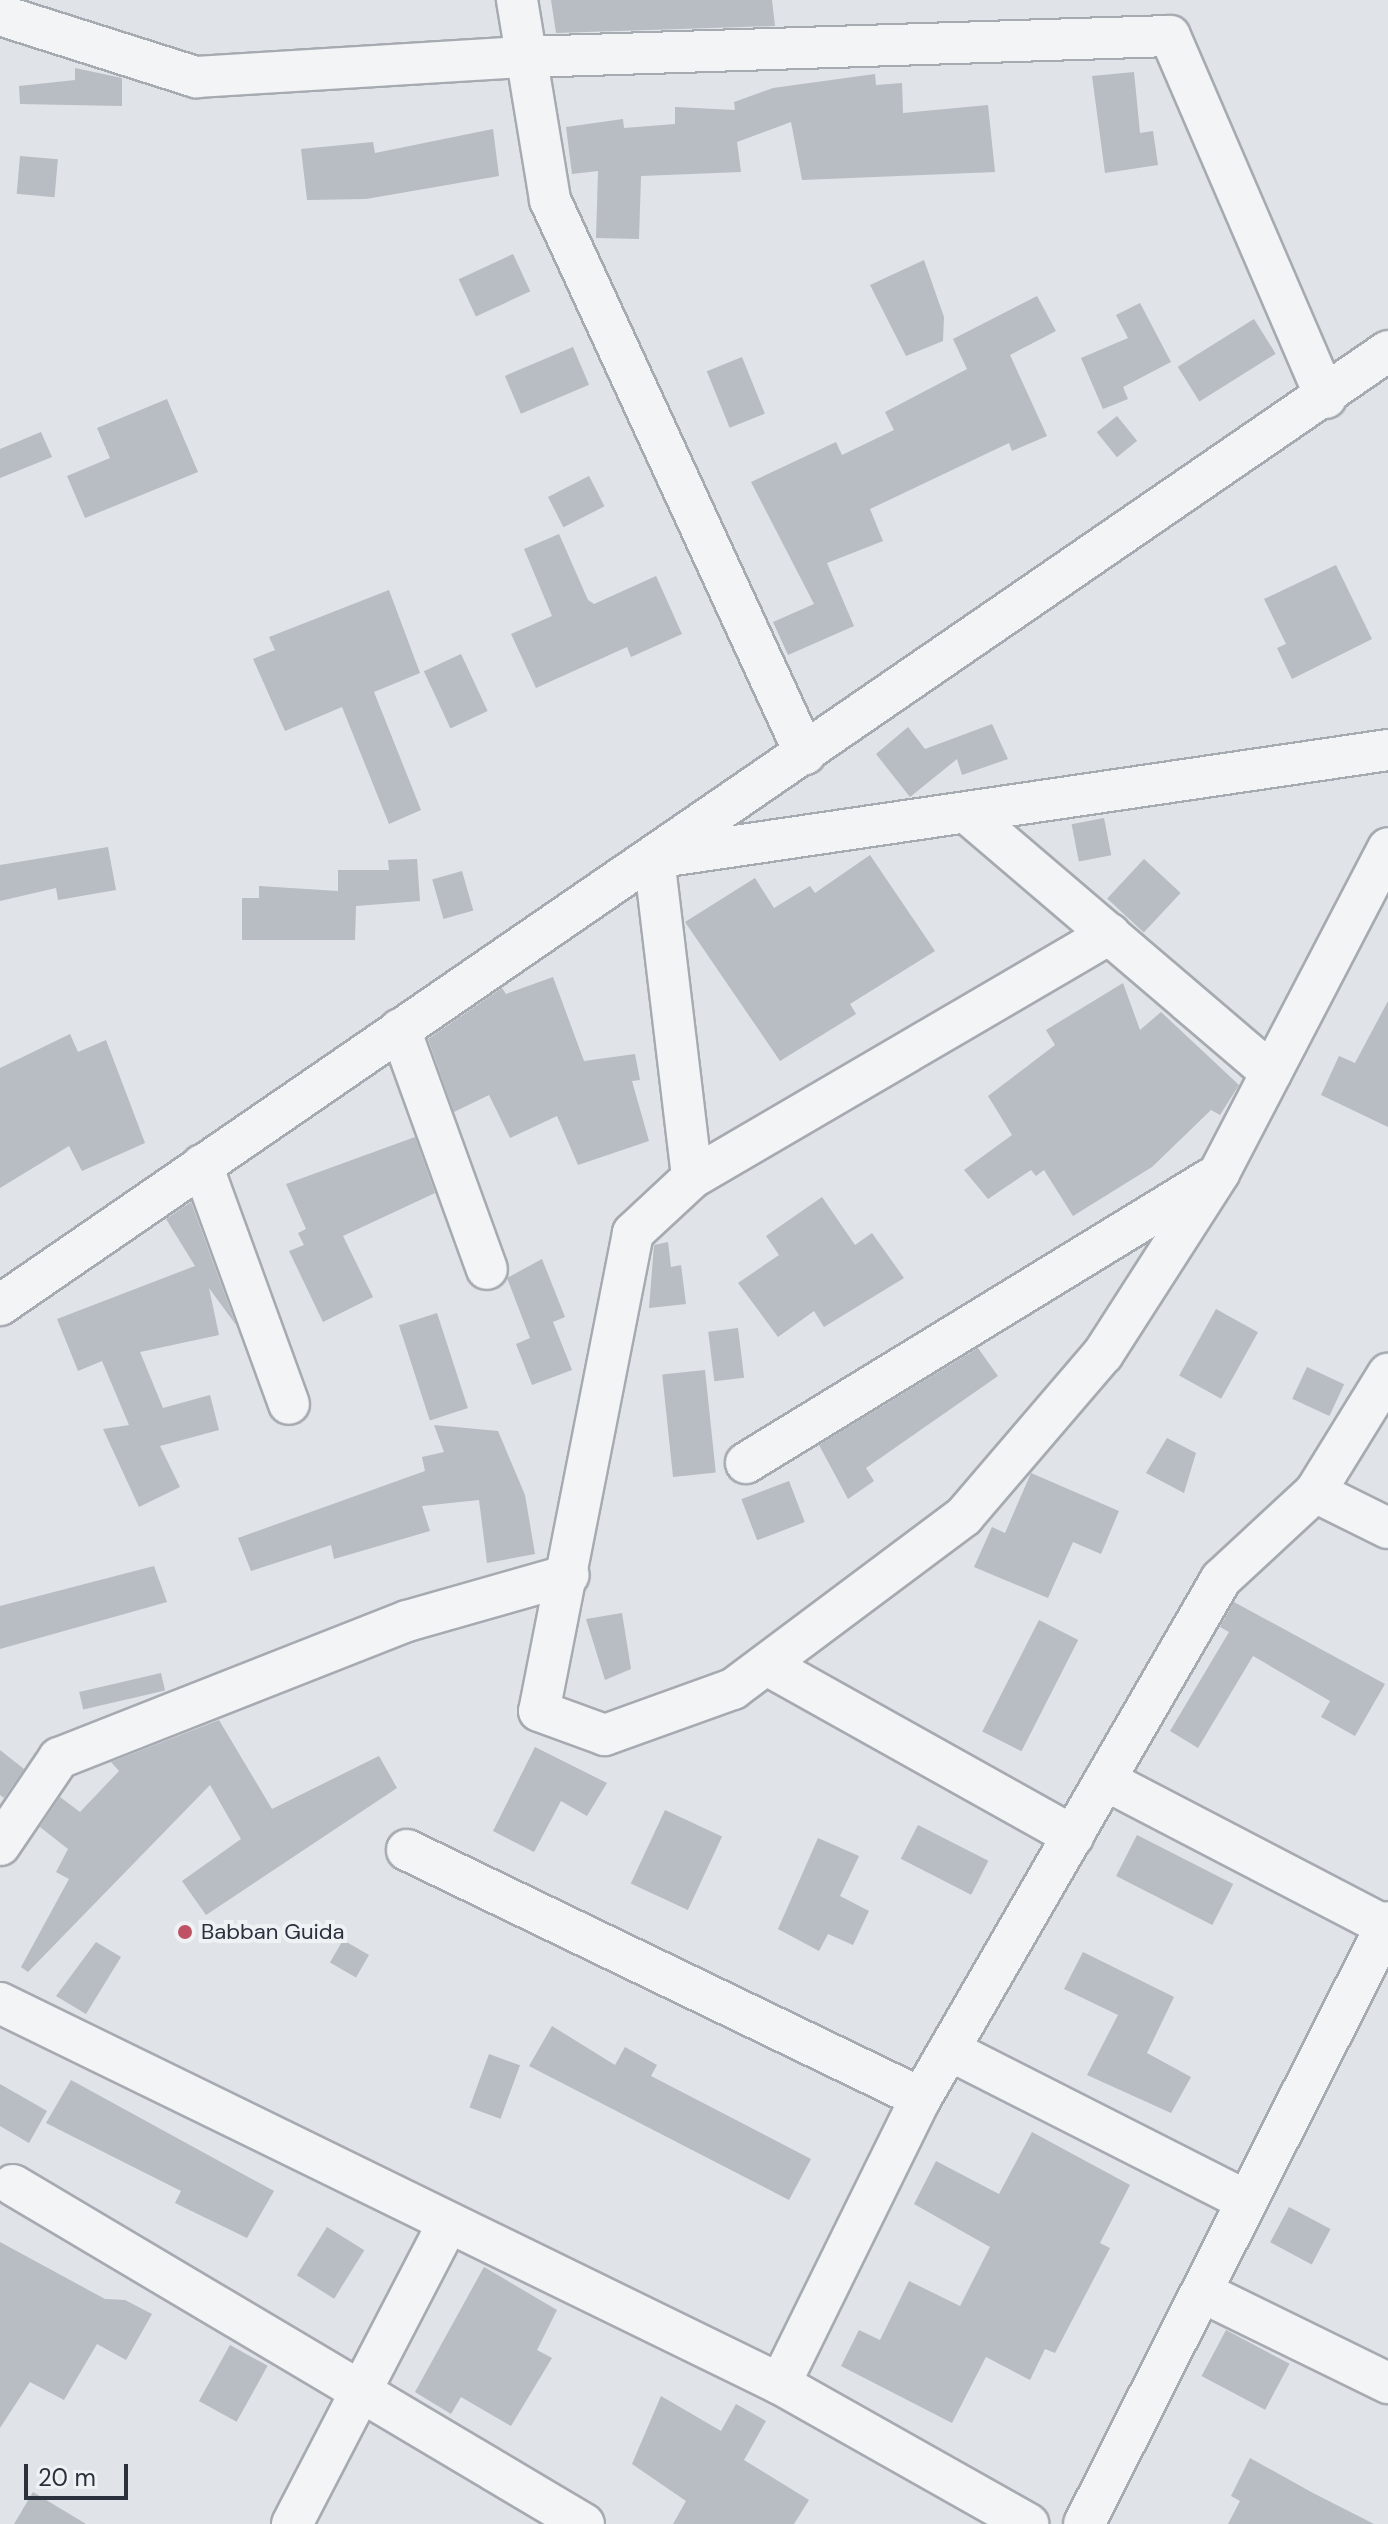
<!DOCTYPE html>
<html>
<head>
<meta charset="utf-8">
<style>
	body { margin:0 }
	#map { position:relative; width:1388px; height:2524px; overflow:hidden; background:#e0e3e7; font-family:"DM Sans",sans-serif }
	div>[style] { position:absolute }
	[style*='--x'] { left:calc(var(--x)*1px); top:calc(var(--y)*1px); width:calc(var(--w)*1px); rotate:calc(var(--a)*1deg) }
	.building>* { inset:0; background:#b8bcc3; transform-origin:0 0 }
	.roads { filter:drop-shadow(2px 0 #a6aab1) drop-shadow(-2px 0 #a6aab1) drop-shadow(0 2px #a6aab1) drop-shadow(0 -2px #a6aab1) }
	.minor>* { height:40px; margin:-20px; padding:0 20px; transform-origin:20px; border-radius:20px; background:#f2f4f6 }
	.dots>* { width:22px; height:22px; translate:-50% -50%; box-sizing:border-box; border:4px solid #eff2f5; border-radius:50% }
	span { translate:-50% -50%; white-space:nowrap; text-align:center; line-height:1.15; -webkit-text-stroke:8px #eff2f5; paint-order:stroke }
	.poi-label { font-size:22px; color:#2a313d }
	.left { translate:0 -50%; text-align:left }
	.scale { position:absolute; left:24px; top:2464px; width:104px; height:36px; box-sizing:border-box; border:4px solid #2a313d; border-top:0; padding-left:10px; font-size:24px; line-height:28px; white-space:nowrap; color:#2a313d; -webkit-text-stroke:6px #eff2f5; paint-order:stroke }
</style>
</head>
<body>
<div id="map">
	<div class="building">
		<div style="clip-path:polygon(551px 0,772px 0,775px 26px,556px 33px)"></div>
		<div style="clip-path:polygon(75px 68px,122px 78px,122px 106px,20px 104px,19px 86px,75px 80px)"></div>
		<div style="clip-path:polygon(1134px 72px,1140px 133px,1153px 131px,1158px 165px,1105px 173px,1092px 76px)"></div>
		<div style="clip-path:polygon(875px 74px,876px 85px,902px 83px,903px 113px,988px 105px,995px 172px,802px 180px,791px 122px,737px 142px,741px 172px,641px 176px,639px 239px,596px 238px,598px 171px,572px 174px,566px 127px,623px 119px,624px 128px,675px 124px,675px 107px,735px 110px,734px 102px,773px 88px)"></div>
		<div style="clip-path:polygon(493px 129px,499px 176px,366px 199px,307px 200px,301px 149px,373px 142px,375px 153px)"></div>
		<div style="left:20px;top:156px;width:38px;height:38px;rotate:5deg"></div>
		<div style="left:513px;top:254px;width:41px;height:60px;rotate:65deg"></div>
		<div style="clip-path:polygon(924px 260px,944px 317px,943px 341px,906px 356px,870px 285px)"></div>
		<div style="clip-path:polygon(1037px 296px,1056px 331px,1010px 355px,1047px 436px,1012px 451px,1009px 443px,870px 509px,883px 541px,827px 563px,854px 626px,788px 655px,773px 622px,814px 604px,751px 482px,836px 442px,842px 455px,894px 430px,885px 412px,967px 369px,953px 339px)"></div>
		<div style="clip-path:polygon(1140px 303px,1171px 362px,1123px 387px,1128px 399px,1103px 409px,1081px 358px,1128px 338px,1116px 315px)"></div>
		<div style="left:1254px;top:319px;width:41px;height:90px;rotate:58deg"></div>
		<div style="left:573px;top:347px;width:41px;height:74px;rotate:67deg"></div>
		<div style="left:742px;top:357px;width:61px;height:38px;rotate:68deg"></div>
		<div style="clip-path:polygon(167px 399px,198px 472px,85px 518px,67px 476px,110px 458px,97px 428px)"></div>
		<div style="left:1117px;top:416px;width:32px;height:26px;rotate:51deg"></div>
		<div style="clip-path:polygon(41px 432px,52px 457px,0 478px,0 449px)"></div>
		<div style="left:589px;top:476px;width:34px;height:46px;rotate:63deg"></div>
		<div style="clip-path:polygon(559px 534px,588px 600px,594px 604px,656px 576px,682px 634px,631px 657px,627px 647px,536px 688px,511px 634px,552px 616px,524px 549px)"></div>
		<div style="clip-path:polygon(1336px 565px,1372px 639px,1292px 679px,1277px 648px,1286px 644px,1264px 599px)"></div>
		<div style="clip-path:polygon(389px 590px,420px 673px,374px 692px,421px 810px,389px 824px,342px 707px,285px 731px,253px 659px,275px 650px,269px 637px)"></div>
		<div style="left:461px;top:654px;width:63px;height:41px;rotate:65deg"></div>
		<div style="clip-path:polygon(992px 724px,1008px 759px,962px 775px,957px 759px,910px 797px,876px 754px,908px 727px,925px 749px)"></div>
		<div style="left:1104px;top:818px;width:38px;height:33px;rotate:79deg"></div>
		<div style="clip-path:polygon(108px 847px,116px 890px,58px 900px,56px 888px,0 901px,0 865px)"></div>
		<div style="clip-path:polygon(870px 855px,935px 951px,850px 1004px,856px 1014px,780px 1061px,685px 922px,755px 878px,774px 908px,810px 886px,815px 893px)"></div>
		<div style="clip-path:polygon(417px 859px,420px 901px,356px 906px,355px 940px,242px 940px,242px 898px,259px 898px,259px 886px,338px 891px,338px 870px,389px 870px,388px 860px)"></div>
		<div style="left:1144px;top:859px;width:50px;height:54px;rotate:43deg"></div>
		<div style="left:462px;top:871px;width:41px;height:31px;rotate:74deg"></div>
		<div style="clip-path:polygon(553px 977px,584px 1061px,635px 1054px,640px 1080px,632px 1081px,649px 1141px,578px 1165px,557px 1116px,510px 1138px,489px 1095px,454px 1112px,428px 1039px,502px 988px,506px 994px)"></div>
		<div style="clip-path:polygon(1123px 983px,1140px 1030px,1161px 1012px,1239px 1085px,1220px 1115px,1211px 1110px,1152px 1167px,1073px 1216px,1044px 1170px,1036px 1176px,1031px 1170px,988px 1199px,964px 1170px,1012px 1135px,988px 1096px,1055px 1045px,1046px 1030px)"></div>
		<div style="clip-path:polygon(1388px 1001px,1388px 1127px,1321px 1095px,1339px 1056px,1355px 1063px)"></div>
		<div style="clip-path:polygon(70px 1034px,78px 1052px,106px 1040px,145px 1143px,82px 1171px,69px 1146px,0 1188px,0 1068px)"></div>
		<div style="clip-path:polygon(415px 1137px,435px 1193px,343px 1236px,373px 1297px,323px 1322px,289px 1251px,304px 1245px,298px 1233px,306px 1229px,286px 1184px)"></div>
		<div style="clip-path:polygon(822px 1197px,855px 1245px,872px 1233px,904px 1278px,824px 1327px,814px 1311px,778px 1337px,738px 1283px,779px 1255px,766px 1236px)"></div>
		<div style="clip-path:polygon(191px 1202px,236px 1325px,209px 1288px,219px 1335px,140px 1352px,163px 1408px,210px 1395px,219px 1430px,160px 1446px,180px 1487px,139px 1507px,103px 1429px,129px 1425px,102px 1361px,78px 1371px,57px 1319px,195px 1266px,166px 1219px)"></div>
		<div style="clip-path:polygon(668px 1242px,671px 1267px,681px 1265px,686px 1304px,649px 1308px,654px 1245px)"></div>
		<div style="clip-path:polygon(542px 1259px,565px 1317px,553px 1322px,572px 1370px,532px 1385px,516px 1344px,530px 1338px,507px 1278px)"></div>
		<div style="left:1216px;top:1309px;width:48px;height:76px;rotate:29deg"></div>
		<div style="left:437px;top:1313px;width:100px;height:40px;rotate:72deg"></div>
		<div style="left:738px;top:1328px;width:50px;height:30px;rotate:83deg"></div>
		<div style="clip-path:polygon(978px 1348px,998px 1376px,866px 1468px,874px 1481px,848px 1499px,819px 1445px)"></div>
		<div style="left:1307px;top:1367px;width:41px;height:35px;rotate:25deg"></div>
		<div style="left:705px;top:1370px;width:103px;height:43px;rotate:84deg"></div>
		<div style="clip-path:polygon(434px 1425px,498px 1431px,525px 1495px,535px 1554px,487px 1563px,479px 1500px,422px 1506px,430px 1531px,334px 1559px,331px 1545px,251px 1571px,238px 1538px,425px 1471px,422px 1457px,444px 1452px)"></div>
		<div style="clip-path:polygon(1167px 1438px,1196px 1453px,1184px 1493px,1146px 1473px)"></div>
		<div style="clip-path:polygon(1031px 1473px,1119px 1511px,1101px 1554px,1073px 1542px,1048px 1598px,974px 1567px,992px 1527px,1005px 1533px)"></div>
		<div style="left:789px;top:1481px;width:44px;height:51px;rotate:69deg"></div>
		<div style="clip-path:polygon(154px 1566px,167px 1602px,0 1649px,0 1606px)"></div>
		<div style="clip-path:polygon(1234px 1602px,1385px 1684px,1355px 1736px,1321px 1717px,1330px 1701px,1253px 1656px,1198px 1748px,1170px 1731px,1229px 1632px,1220px 1627px)"></div>
		<div style="clip-path:polygon(622px 1613px,631px 1669px,605px 1680px,586px 1619px)"></div>
		<div style="left:1039px;top:1620px;width:44px;height:125px;rotate:27deg"></div>
		<div style="left:161px;top:1673px;width:18px;height:84px;rotate:77deg"></div>
		<div style="clip-path:polygon(219px 1720px,272px 1809px,379px 1756px,397px 1788px,206px 1915px,182px 1881px,241px 1839px,210px 1785px,28px 1972px,21px 1967px,69px 1879px,56px 1872px,68px 1849px,40px 1827px,60px 1797px,80px 1812px,119px 1771px,111px 1762px)"></div>
		<div style="clip-path:polygon(535px 1747px,607px 1783px,587px 1816px,561px 1801px,534px 1852px,493px 1831px)"></div>
		<div style="clip-path:polygon(0 1750px,24px 1769px,4px 1798px,0 1795px)"></div>
		<div style="left:665px;top:1810px;width:63px;height:81px;rotate:25deg"></div>
		<div style="left:918px;top:1825px;width:79px;height:38px;rotate:27deg"></div>
		<div style="left:1137px;top:1835px;width:108px;height:46px;rotate:27deg"></div>
		<div style="clip-path:polygon(818px 1838px,859px 1856px,840px 1896px,869px 1911px,853px 1945px,828px 1934px,819px 1951px,778px 1929px)"></div>
		<div style="left:343px;top:1940px;width:30px;height:26px;rotate:30deg"></div>
		<div style="clip-path:polygon(96px 1942px,121px 1957px,86px 2014px,56px 1996px)"></div>
		<div style="clip-path:polygon(1083px 1952px,1174px 1997px,1147px 2053px,1191px 2077px,1171px 2113px,1087px 2075px,1118px 2015px,1064px 1989px)"></div>
		<div style="clip-path:polygon(552px 2026px,615px 2065px,625px 2047px,657px 2065px,651px 2076px,811px 2159px,789px 2200px,529px 2066px)"></div>
		<div style="left:489px;top:2054px;width:33px;height:57px;rotate:20deg"></div>
		<div style="clip-path:polygon(71px 2080px,274px 2191px,247px 2238px,175px 2203px,181px 2191px,46px 2123px)"></div>
		<div style="clip-path:polygon(0 2084px,47px 2111px,29px 2143px,0 2126px)"></div>
		<div style="clip-path:polygon(1032px 2132px,1130px 2185px,1100px 2243px,1110px 2248px,1055px 2353px,1045px 2349px,1030px 2380px,986px 2357px,952px 2423px,841px 2366px,859px 2330px,880px 2340px,909px 2281px,960px 2306px,990px 2247px,914px 2204px,936px 2161px,999px 2194px)"></div>
		<div style="left:1289px;top:2207px;width:47px;height:40px;rotate:28deg"></div>
		<div style="left:327px;top:2227px;width:44px;height:57px;rotate:32deg"></div>
		<div style="clip-path:polygon(0 2242px,105px 2299px,125px 2300px,152px 2314px,126px 2360px,97px 2344px,64px 2400px,30px 2382px,0 2428px)"></div>
		<div style="clip-path:polygon(484px 2267px,557px 2310px,537px 2350px,552px 2358px,511px 2426px,461px 2397px,451px 2414px,415px 2392px)"></div>
		<div style="left:1226px;top:2330px;width:72px;height:52px;rotate:28deg"></div>
		<div style="left:230px;top:2345px;width:43px;height:64px;rotate:29deg"></div>
		<div style="clip-path:polygon(661px 2396px,721px 2431px,736px 2404px,766px 2421px,744px 2460px,809px 2500px,794px 2524px,673px 2524px,686px 2501px,632px 2464px)"></div>
		<div style="clip-path:polygon(1250px 2458px,1313px 2493px,1374px 2524px,1228px 2524px,1240px 2501px,1231px 2496px)"></div>
		<div style="clip-path:polygon(33px 2492px,86px 2524px,14px 2524px)"></div>
	</div>
	<div class="roads">
		<div class="minor">
			<div style="--x:517;--y:0;--w:203;--a:80.6"></div>
			<div style="--x:550;--y:200;--w:610;--a:65.28"></div>
			<div style="--x:0;--y:15;--w:206;--a:17.6"></div>
			<div style="--x:196;--y:77;--w:331;--a:-3.5"></div>
			<div style="--x:526;--y:57;--w:644;--a:-1.87"></div>
			<div style="--x:1170;--y:36;--w:394;--a:66.7"></div>
			<div style="--x:1388;--y:750;--w:742;--a:171.63"></div>
			<div style="--x:654;--y:858;--w:322;--a:83.2"></div>
			<div style="--x:692;--y:1178;--w:81;--a:137"></div>
			<div style="--x:633;--y:1233;--w:487;--a:101.1"></div>
			<div style="--x:539;--y:1711;--w:70;--a:20"></div>
			<div style="--x:605;--y:1735;--w:136;--a:-19.8"></div>
			<div style="--x:733;--y:1689;--w:289;--a:-36.8"></div>
			<div style="--x:964;--y:1516;--w:213;--a:-49.4"></div>
			<div style="--x:1103;--y:1354;--w:215;--a:-57.3"></div>
			<div style="--x:1219;--y:1173;--w:366;--a:-62.5"></div>
			<div style="--x:967;--y:813;--w:400;--a:40.5"></div>
			<div style="--x:400;--y:1029;--w:255;--a:70.1"></div>
			<div style="--x:202;--y:1165;--w:254;--a:70"></div>
			<div style="--x:692;--y:1178;--w:484;--a:-30.3"></div>
			<div style="--x:0;--y:1305;--w:1684;--a:-34.5"></div>
			<div style="--x:746;--y:1463;--w:544;--a:-31.47"></div>
			<div style="--x:1315;--y:1492;--w:81;--a:26.3"></div>
			<div style="--x:767;--y:1665;--w:351;--a:29.2"></div>
			<div style="--x:1105;--y:1780;--w:317;--a:27.5"></div>
			<div style="--x:0;--y:1845;--w:105;--a:-55.9"></div>
			<div style="--x:59;--y:1758;--w:374;--a:-21.5"></div>
			<div style="--x:407;--y:1621;--w:168;--a:-15.9"></div>
			<div style="--x:407;--y:1850;--w:571;--a:25.76"></div>
			<div style="--x:0;--y:2003;--w:868;--a:26.03"></div>
			<div style="--x:780;--y:2384;--w:285;--a:29.4"></div>
			<div style="--x:949;--y:2050;--w:334;--a:26.9"></div>
			<div style="--x:13;--y:2185;--w:664;--a:30.7"></div>
			<div style="--x:1202;--y:2292;--w:207;--a:26.1"></div>
			<div style="--x:780;--y:2384;--w:319;--a:-63.8"></div>
			<div style="--x:921;--y:2098;--w:599;--a:-59.97"></div>
			<div style="--x:1221;--y:1579;--w:128;--a:-42.8"></div>
			<div style="--x:1315;--y:1492;--w:139;--a:-58.3"></div>
			<div style="--x:292;--y:2524;--w:339;--a:-62.6"></div>
			<div style="--x:1084;--y:2524;--w:674;--a:-63.21"></div>
		</div>
	</div>
	<div class="dots">
		<div style="left:185px;top:1932px;background:#bf5263"></div>
	</div>
	<div class="poi-label">
		<span class="left" style="left:201px;top:1932px">Babban Guida</span>
	</div>
	<div class="scale">20 m</div>
</div>
</body>
</html>
